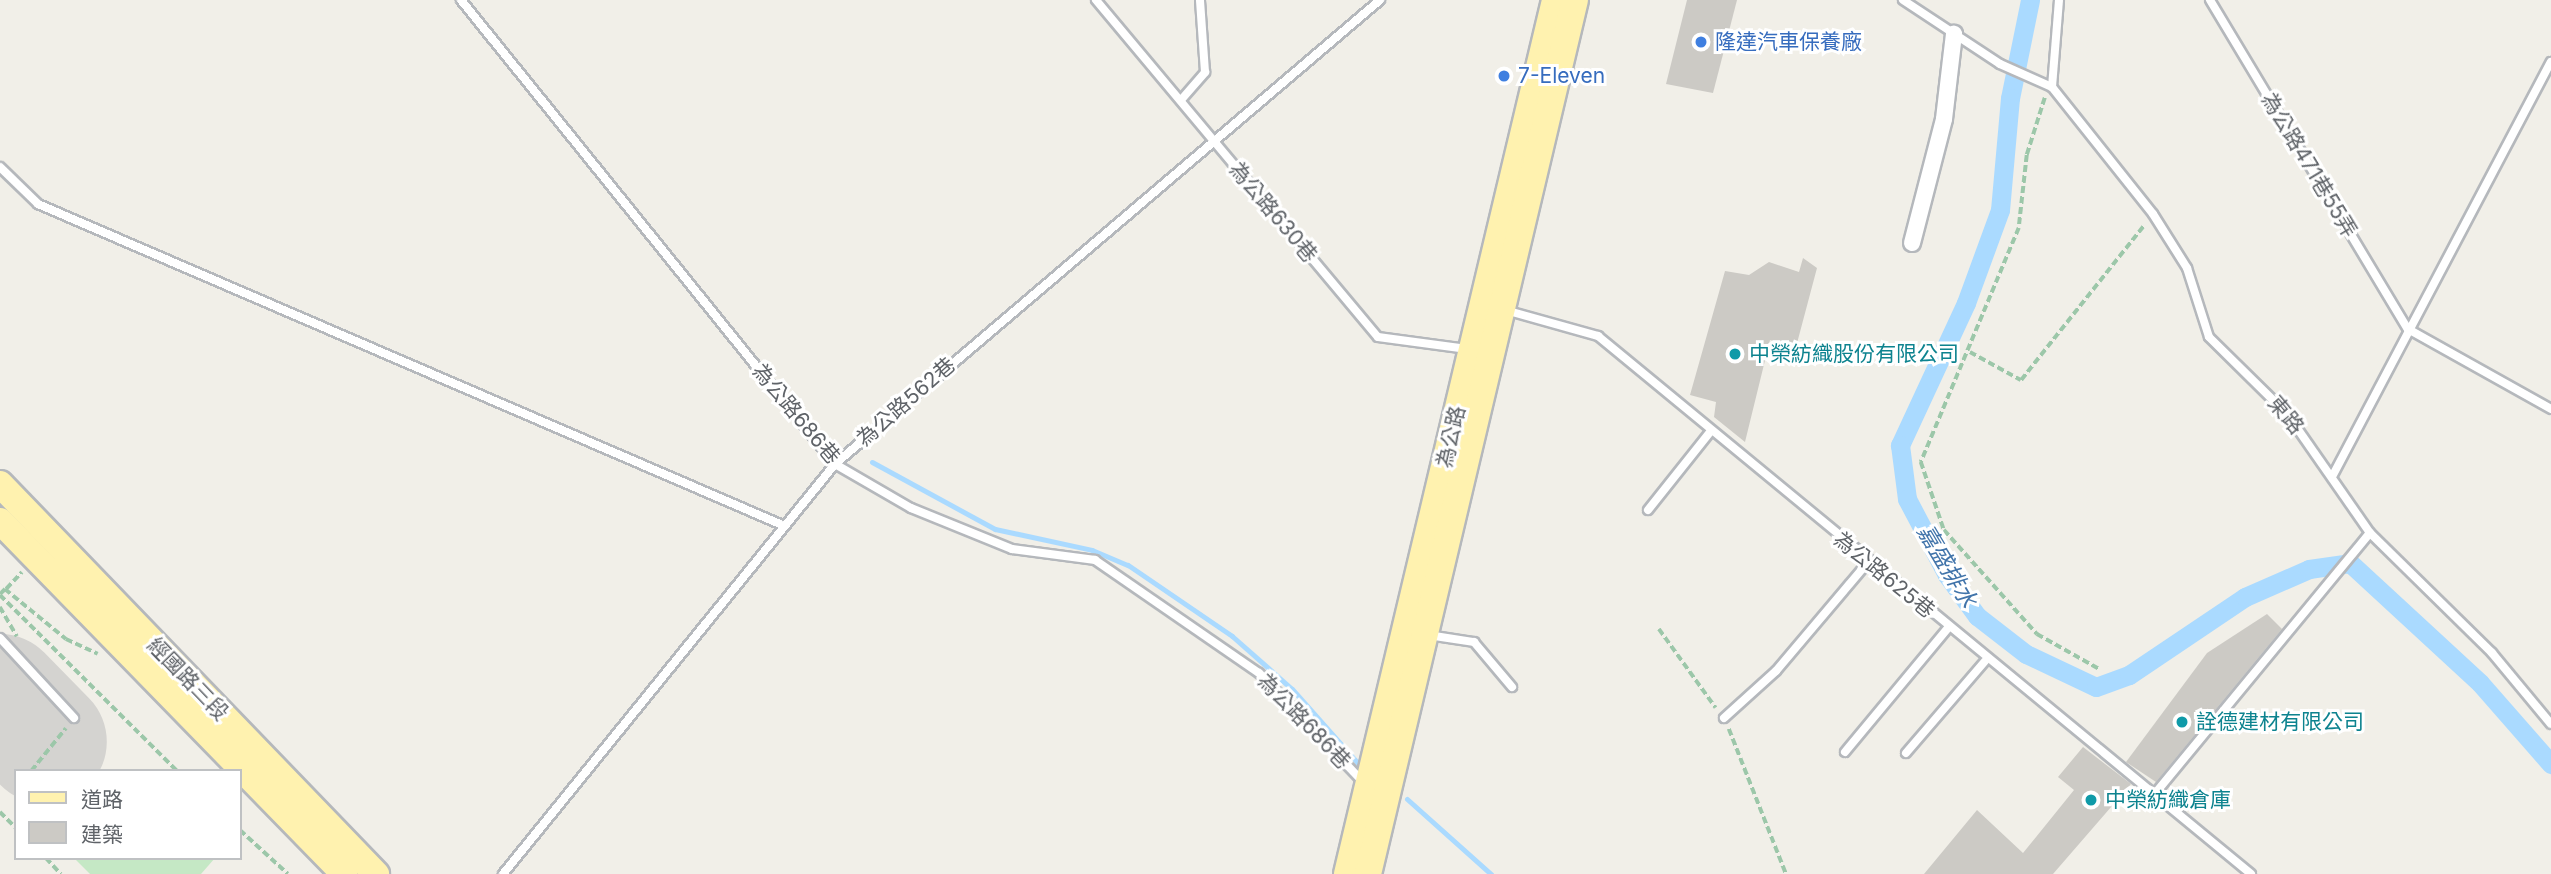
<!DOCTYPE html>
<html>
<head>
<meta charset="utf-8">
<style>
	body { margin:0 }
	#map { position:relative; width:2551px; height:874px; overflow:hidden; background:#f1efe8; font-family:Inter,"Noto Sans TC",sans-serif }
	div>[style] { position:absolute }
	[style*='--x'] { left:calc(var(--x)*1px); top:calc(var(--y)*1px); width:calc(var(--w)*1px); rotate:calc(var(--a)*1deg) }
	.green>* { inset:0; background:#c5e8c5 }
	.stream>* { height:5px; margin:-2.5px; padding:0 2.5px; transform-origin:2.5px; border-radius:2.5px; background:#aadaff }
	.canal>* { height:19px; margin:-9.5px; padding:0 9.5px; transform-origin:9.5px; border-radius:9.5px; background:#aadaff }
	.runway>* { height:124px; margin:-62px; padding:0 62px; transform-origin:62px; border-radius:62px; background:#d4d3d0 }
	.building>* { inset:0; background:#cccac5 }
	.path>* { height:3.5px; margin-top:-1.75px; transform-origin:0; background:repeating-linear-gradient(90deg,#9cc7a9 0 7px,transparent 0 10.5px) }
	.roads { filter:drop-shadow(2px 0 #b5b8bc) drop-shadow(-2px 0 #b5b8bc) drop-shadow(0 2px #b5b8bc) drop-shadow(0 -2px #b5b8bc) }
	.lane>* { height:8px; margin:-4px; padding:0 4px; transform-origin:4px; border-radius:4px; background:#fff }
	.street>* { height:16px; margin:-8px; padding:0 8px; transform-origin:8px; border-radius:8px; background:#fff }
	.primary>* { height:26px; margin:-13px; padding:0 13px; transform-origin:13px; border-radius:13px; background:#fff2af }
	.dots>* { width:19px; height:19px; translate:-50% -50%; box-sizing:border-box; border:4px solid #fff; border-radius:50% }
	span { translate:-50% -50%; white-space:nowrap; text-align:center; line-height:1.15; -webkit-text-stroke:6px #fff; paint-order:stroke }
	.shop-label { font-size:21px; color:#366cbe }
	.left { translate:0 -50%; text-align:left }
	.street-label { font-size:21px; color:#5f6368 }
	.culture-label { font-size:21px; color:#0d838f }
	.water-label { font-size:23px; color:#4174aa; font-style:italic }
	.legend { position:absolute; left:14px; top:769px; width:228px; height:91px; box-sizing:border-box; background:#fff; border:2px solid #bfc1c3; margin:0; padding:9px 12px; list-style:none; font-size:21px; color:#5f6368 }
	.legend li { display:flex; align-items:center; gap:14px; height:35px }
	.legend b { width:35px; border:2px solid #bfc1c3 }
</style>
</head>
<body>
<div id="map">
	<div class="green">
		<div style="clip-path:polygon(74px 858px,215px 858px,201px 874px,90px 874px)"></div>
	</div>
	<div class="stream">
		<div style="--x:872;--y:462;--w:140;--a:28.6"></div>
		<div style="--x:995;--y:529;--w:99;--a:12.2"></div>
		<div style="--x:1092;--y:550;--w:39;--a:23"></div>
		<div style="--x:1128;--y:565;--w:126;--a:34.3"></div>
		<div style="--x:1232;--y:636;--w:80;--a:41.5"></div>
		<div style="--x:1292;--y:689;--w:107;--a:48.4"></div>
		<div style="--x:1407;--y:799;--w:113;--a:41.8"></div>
	</div>
	<div class="canal">
		<div style="--x:2030;--y:0;--w:100;--a:101.5"></div>
		<div style="--x:2010;--y:98;--w:112;--a:95.1"></div>
		<div style="--x:2000;--y:210;--w:99;--a:110.1"></div>
		<div style="--x:1966;--y:303;--w:157;--a:114.9"></div>
		<div style="--x:1900;--y:445;--w:54;--a:82.6"></div>
		<div style="--x:1907;--y:499;--w:86;--a:62.2"></div>
		<div style="--x:1947;--y:575;--w:51;--a:53.8"></div>
		<div style="--x:1977;--y:616;--w:62;--a:37.8"></div>
		<div style="--x:2026;--y:654;--w:77;--a:25.2"></div>
		<div style="--x:2096;--y:687;--w:35;--a:-20"></div>
		<div style="--x:2129;--y:675;--w:140;--a:-33.9"></div>
		<div style="--x:2245;--y:597;--w:70;--a:-23.6"></div>
		<div style="--x:2309;--y:569;--w:41;--a:-8.3"></div>
		<div style="--x:2350;--y:563;--w:177;--a:42.7"></div>
		<div style="--x:2480;--y:683;--w:108;--a:48.8"></div>
	</div>
	<div class="runway">
		<div style="--x:0;--y:696;--w:64;--a:45.6"></div>
	</div>
	<div class="building">
		<div style="clip-path:polygon(1687px 0,1737px 0,1713px 93px,1666px 84px)"></div>
		<div style="clip-path:polygon(1803px 258px,1817px 268px,1796px 347px,1770px 340px,1745px 442px,1714px 417px,1716px 402px,1690px 395px,1725px 271px,1749px 275px,1769px 262px,1799px 272px)"></div>
		<div style="clip-path:polygon(2267px 614px,2282px 629px,2156px 782px,2126px 762px,2207px 653px)"></div>
		<div style="clip-path:polygon(2083px 747px,2131px 784px,2053px 874px,1924px 874px,1977px 810px,2023px 853px,2074px 790px,2058px 777px)"></div>
	</div>
	<div class="path">
		<div style="--x:2045;--y:98;--w:60;--a:107.5"></div>
		<div style="--x:2027;--y:155;--w:73;--a:96.3"></div>
		<div style="--x:2019;--y:228;--w:254;--a:112.7"></div>
		<div style="--x:1921;--y:462;--w:72;--a:71.3"></div>
		<div style="--x:1944;--y:530;--w:140;--a:48.2"></div>
		<div style="--x:2037;--y:634;--w:73;--a:29.4"></div>
		<div style="--x:1970;--y:352;--w:58;--a:28.8"></div>
		<div style="--x:2021;--y:380;--w:199;--a:-51.5"></div>
		<div style="--x:6;--y:589;--w:23;--a:-47"></div>
		<div style="--x:0;--y:594;--w:7;--a:-45"></div>
		<div style="--x:5;--y:589;--w:79;--a:39.3"></div>
		<div style="--x:66;--y:639;--w:35;--a:25"></div>
		<div style="--x:0;--y:595;--w:250;--a:44.8"></div>
		<div style="--x:0;--y:607;--w:34;--a:60"></div>
		<div style="--x:1659;--y:629;--w:97;--a:54.2"></div>
		<div style="--x:1729;--y:729;--w:156;--a:68.5"></div>
		<div style="--x:31;--y:771;--w:55;--a:-50.9"></div>
		<div style="--x:0;--y:812;--w:23;--a:45"></div>
		<div style="--x:240;--y:830;--w:65;--a:42.5"></div>
		<div style="--x:46;--y:858;--w:22;--a:47"></div>
	</div>
	<div class="roads">
		<div class="lane">
			<div style="--x:461;--y:0;--w:596;--a:51.13"></div>
			<div style="--x:835;--y:464;--w:88;--a:30.1"></div>
			<div style="--x:911;--y:508;--w:109;--a:22.1"></div>
			<div style="--x:1012;--y:549;--w:84;--a:7.5"></div>
			<div style="--x:1095;--y:560;--w:199;--a:34.6"></div>
			<div style="--x:1259;--y:673;--w:153;--a:46.3"></div>
			<div style="--x:1096;--y:0;--w:439;--a:50.1"></div>
			<div style="--x:1378;--y:337;--w:90;--a:7.7"></div>
			<div style="--x:1903;--y:0;--w:116;--a:33.4"></div>
			<div style="--x:2000;--y:64;--w:57;--a:23.9"></div>
			<div style="--x:2052;--y:87;--w:162;--a:51.5"></div>
			<div style="--x:2153;--y:214;--w:64;--a:57.8"></div>
			<div style="--x:2187;--y:268;--w:72;--a:72.3"></div>
			<div style="--x:2209;--y:337;--w:111;--a:44.6"></div>
			<div style="--x:2288;--y:415;--w:144;--a:55.2"></div>
			<div style="--x:2370;--y:533;--w:171;--a:44.5"></div>
			<div style="--x:2492;--y:653;--w:92;--a:50.3"></div>
			<div style="--x:2210;--y:0;--w:384;--a:59"></div>
			<div style="--x:2408;--y:329;--w:164;--a:29.2"></div>
			<div style="--x:2052;--y:87;--w:87;--a:-85.4"></div>
			<div style="--x:1181;--y:100;--w:37;--a:-49"></div>
			<div style="--x:1205;--y:72;--w:72;--a:-94"></div>
			<div style="--x:0;--y:167;--w:53;--a:44.2"></div>
			<div style="--x:38;--y:204;--w:808;--a:23.33"></div>
			<div style="--x:1505;--y:310;--w:97;--a:15.6"></div>
			<div style="--x:1598;--y:336;--w:846;--a:39.48"></div>
			<div style="--x:2333;--y:475;--w:467;--a:-62.2"></div>
			<div style="--x:1648;--y:510;--w:100;--a:-51.5"></div>
			<div style="--x:1428;--y:635;--w:47;--a:8.7"></div>
			<div style="--x:1474;--y:642;--w:59;--a:49.8"></div>
			<div style="--x:0;--y:638;--w:109;--a:47.2"></div>
			<div style="--x:1724;--y:718;--w:70;--a:-42.1"></div>
			<div style="--x:1776;--y:671;--w:143;--a:-49.8"></div>
			<div style="--x:1845;--y:752;--w:161;--a:-50.3"></div>
			<div style="--x:1906;--y:753;--w:121;--a:-49.3"></div>
			<div style="--x:2153;--y:796;--w:341;--a:-50.5"></div>
			<div style="--x:503;--y:874;--w:528;--a:-51"></div>
			<div style="--x:835;--y:464;--w:716;--a:-40.41"></div>
		</div>
		<div class="street">
			<div style="--x:1912;--y:243;--w:128;--a:-75.5"></div>
			<div style="--x:1944;--y:119;--w:86;--a:-83.3"></div>
		</div>
		<div class="primary">
			<div style="--x:0;--y:484;--w:542;--a:46.05"></div>
			<div style="--x:0;--y:521;--w:493;--a:45.7"></div>
			<div style="--x:1347;--y:874;--w:898;--a:-76.61"></div>
			<div style="--x:1368;--y:874;--w:898;--a:-76.68"></div>
		</div>
	</div>
	<div class="dots">
		<div style="left:1701px;top:42px;background:#3f7fe0"></div>
		<div style="left:1504px;top:76px;background:#3f7fe0"></div>
		<div style="left:1735px;top:354px;background:#0f9aa8"></div>
		<div style="left:2182px;top:722px;background:#0f9aa8"></div>
		<div style="left:2091px;top:800px;background:#0f9aa8"></div>
	</div>
	<div class="shop-label">
		<span class="left" style="left:1715px;top:42px">隆達汽車保養廠</span>
		<span class="left" style="left:1518px;top:76px">7-Eleven</span>
	</div>
	<div class="street-label">
		<span style="left:2309px;top:165px;rotate:59deg">為公路471巷55弄</span>
		<span style="left:1273px;top:212px;rotate:50deg">為公路630巷</span>
		<span style="left:906px;top:402px;rotate:-41deg">為公路562巷</span>
		<span style="left:796px;top:414px;rotate:50deg">為公路686巷</span>
		<span style="left:2286px;top:415px;rotate:50deg">東路</span>
		<span style="left:1451px;top:437px;rotate:-77deg">為公路</span>
		<span style="left:1884px;top:575px;rotate:39deg">為公路625巷</span>
		<span style="left:188px;top:679px;rotate:46deg">經國路三段</span>
		<span style="left:1304px;top:721px;rotate:46deg">為公路686巷</span>
	</div>
	<div class="culture-label">
		<span class="left" style="left:1749px;top:354px">中榮紡織股份有限公司</span>
		<span class="left" style="left:2196px;top:722px">詮德建材有限公司</span>
		<span class="left" style="left:2105px;top:800px">中榮紡織倉庫</span>
	</div>
	<div class="water-label">
		<span style="left:1947px;top:566px;rotate:59deg">嘉盛排水</span>
	</div>
	<ul class="legend">
	<li><b style="height:9px;background:#fff2af"></b>道路</li>
	<li><b style="height:19px;background:#cccac5"></b>建築</li>
	</ul>
</div>
</body>
</html>
